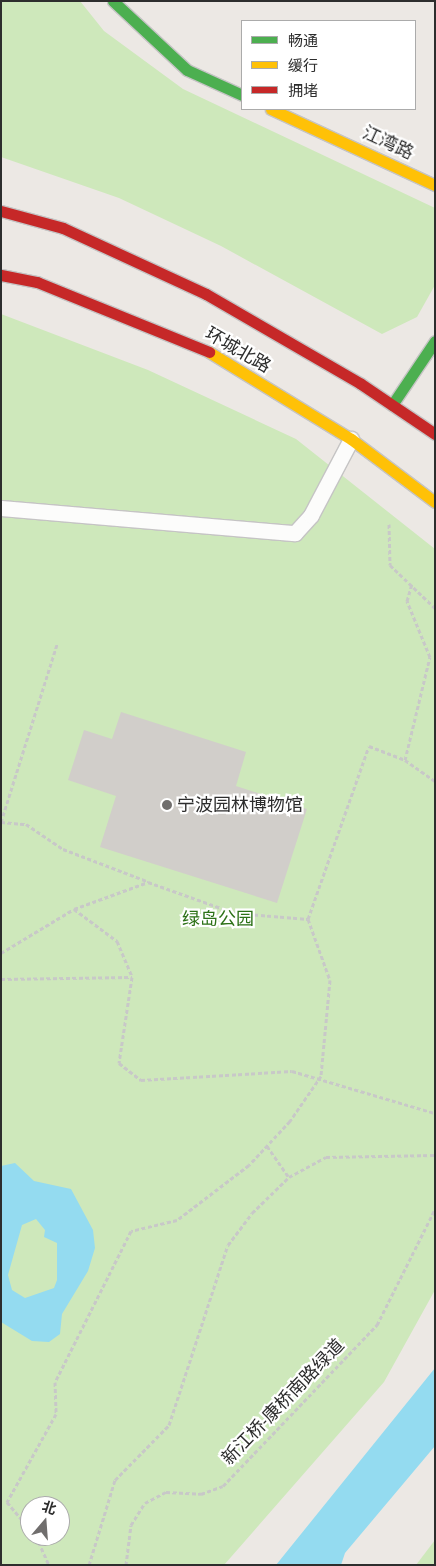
<!DOCTYPE html>
<html>
<head>
<meta charset="utf-8">
<style>
	body { margin:0 }
	#map { position:relative; width:436px; height:1566px; overflow:hidden; background:#ece8e4; font-family:"Asap Condensed","Noto Sans SC",sans-serif }
	div>[style] { position:absolute }
	[style*='--x'] { left:calc(var(--x)*1px); top:calc(var(--y)*1px); width:calc(var(--w)*1px); rotate:calc(var(--a)*1deg) }
	.green>* { inset:0; background:#cee8bb }
	.water>* { inset:0; background:#94dbf0 }
	.building>* { inset:0; background:#d1ceca }
	.path>* { height:3px; margin-top:-1.5px; transform-origin:0; background:repeating-linear-gradient(90deg,#c8c8c8 0 4px,transparent 0 6.5px) }
	.roads { filter:drop-shadow(1px 0 #c5c4c4) drop-shadow(-1px 0 #c5c4c4) drop-shadow(0 1px #c5c4c4) drop-shadow(0 -1px #c5c4c4) }
	.lane>* { height:15px; margin:-7.5px; padding:0 7.5px; transform-origin:7.5px; border-radius:7.5px; background:#fcfcfb }
	.fast>* { height:11px; margin:-5.5px; padding:0 5.5px; transform-origin:5.5px; border-radius:5.5px; background:#4caf50 }
	.slow>* { height:11px; margin:-5.5px; padding:0 5.5px; transform-origin:5.5px; border-radius:5.5px; background:#ffc107 }
	.jam>* { height:11px; margin:-5.5px; padding:0 5.5px; transform-origin:5.5px; border-radius:5.5px; background:#c62828 }
	.dots>* { width:14px; height:14px; translate:-50% -50%; box-sizing:border-box; border:2px solid #fff; border-radius:50% }
	span { translate:-50% -50%; white-space:nowrap; text-align:center; line-height:1.15; -webkit-text-stroke:4.5px #fff; paint-order:stroke }
	.street-label { font-size:18px; color:#2d2d2d }
	.poi-label { font-size:18px; color:#2d2d2d }
	.left { translate:0 -50%; text-align:left }
	.park-label { font-size:18px; color:#2c7117 }
	.frame { position:absolute; inset:0; border:2px solid #2d2d2d; pointer-events:none }
	.legend { position:absolute; left:241px; top:20px; width:175px; height:90px; box-sizing:border-box; background:#fff; border:1px solid #ababab; margin:0; padding:6px 9px; list-style:none; font-size:15px; color:#2d2d2d }
	.legend li { display:flex; align-items:center; gap:10px; height:25px }
	.legend b { width:25px; border:1px solid #ababab }
	.north { position:absolute; left:20px; top:1496px; width:50px; height:50px; box-sizing:border-box; background:#fff; border:1px solid #ababab; border-radius:50%; rotate:18deg; font-size:14px; font-weight:700; line-height:20px; text-align:center; color:#2d2d2d }
	.north::after { content:''; display:block; margin:auto; width:18px; height:22px; background:#706e6d; clip-path:polygon(50% 0,100% 100%,50% 72%,0 100%) }
</style>
</head>
<body>
<div id="map">
	<div class="green">
		<div style="clip-path:polygon(1px 1px,80px 1px,104px 31px,183px 89px,435px 208px,435px 285px,417px 317px,382px 334px,221px 246px,119px 198px,1px 157px)"></div>
		<div style="clip-path:polygon(evenodd,1px 314px,148px 370px,296px 439px,435px 549px,435px 1290px,384px 1382px,224px 1565px,1px 1565px,1px 314px,30px 1506px,60px 1506px,60px 1536px,30px 1536px,30px 1506px)"></div>
		<div style="clip-path:polygon(435px 1540px,435px 1565px,416px 1565px)"></div>
	</div>
	<div class="water">
		<div style="clip-path:polygon(evenodd,15px 1163px,34px 1181px,71px 1189px,93px 1230px,95px 1248px,88px 1271px,62px 1314px,60px 1334px,49px 1342px,32px 1341px,1px 1322px,1px 1166px,15px 1163px,36px 1219px,45px 1230px,44px 1237px,57px 1243px,57px 1280px,54px 1288px,25px 1298px,12px 1290px,8px 1275px,22px 1225px,36px 1219px)"></div>
		<div style="clip-path:polygon(435px 1368px,435px 1446px,345px 1553px,341px 1565px,276px 1565px)"></div>
	</div>
	<div class="building">
		<div style="clip-path:polygon(121px 712px,246px 752px,236px 786px,307px 809px,277px 903px,100px 847px,116px 796px,68px 780px,84px 730px,112px 739px)"></div>
	</div>
	<div class="path">
		<div style="--x:389;--y:524;--w:41;--a:88.6"></div>
		<div style="--x:390;--y:565;--w:62;--a:43.7"></div>
		<div style="--x:405;--y:760;--w:37;--a:35"></div>
		<div style="--x:1;--y:822;--w:187;--a:-72.5"></div>
		<div style="--x:1;--y:822;--w:25;--a:5"></div>
		<div style="--x:26;--y:824;--w:45;--a:34"></div>
		<div style="--x:63;--y:849;--w:90;--a:20.9"></div>
		<div style="--x:74;--y:909;--w:54;--a:36.7"></div>
		<div style="--x:117;--y:941;--w:39;--a:67"></div>
		<div style="--x:132;--y:977;--w:87;--a:98.6"></div>
		<div style="--x:119;--y:1063;--w:28;--a:38"></div>
		<div style="--x:141;--y:1080;--w:151;--a:-3.4"></div>
		<div style="--x:292;--y:1071;--w:149;--a:16.4"></div>
		<div style="--x:308;--y:919;--w:183;--a:-70.6"></div>
		<div style="--x:369;--y:746;--w:39;--a:21"></div>
		<div style="--x:405;--y:760;--w:106;--a:-76.4"></div>
		<div style="--x:430;--y:657;--w:61;--a:-112.3"></div>
		<div style="--x:407;--y:601;--w:18;--a:-74"></div>
		<div style="--x:1;--y:953;--w:85;--a:-31.1"></div>
		<div style="--x:74;--y:909;--w:79;--a:-20"></div>
		<div style="--x:148;--y:882;--w:92;--a:19.6"></div>
		<div style="--x:235;--y:913;--w:73;--a:4.7"></div>
		<div style="--x:308;--y:919;--w:65;--a:70.2"></div>
		<div style="--x:330;--y:980;--w:96;--a:95.4"></div>
		<div style="--x:321;--y:1076;--w:55;--a:124.6"></div>
		<div style="--x:290;--y:1121;--w:60;--a:133"></div>
		<div style="--x:249;--y:1165;--w:91;--a:142.6"></div>
		<div style="--x:177;--y:1220;--w:47;--a:166.6"></div>
		<div style="--x:131;--y:1231;--w:169;--a:116.7"></div>
		<div style="--x:55;--y:1382;--w:32;--a:88"></div>
		<div style="--x:56;--y:1414;--w:101;--a:119.1"></div>
		<div style="--x:7;--y:1502;--w:35;--a:50"></div>
		<div style="--x:1;--y:979;--w:131;--a:-0.9"></div>
		<div style="--x:267;--y:1146;--w:38;--a:55"></div>
		<div style="--x:36;--y:1536;--w:32;--a:66"></div>
		<div style="--x:89;--y:1565;--w:89;--a:-73"></div>
		<div style="--x:115;--y:1480;--w:77;--a:-45.5"></div>
		<div style="--x:169;--y:1425;--w:189;--a:-71.9"></div>
		<div style="--x:228;--y:1245;--w:40;--a:-53"></div>
		<div style="--x:252;--y:1213;--w:52;--a:-44.2"></div>
		<div style="--x:289;--y:1177;--w:42;--a:-28.4"></div>
		<div style="--x:326;--y:1157;--w:109;--a:-1.1"></div>
		<div style="--x:126;--y:1565;--w:40;--a:-82.9"></div>
		<div style="--x:131;--y:1525;--w:26;--a:-58"></div>
		<div style="--x:145;--y:1503;--w:24;--a:-28"></div>
		<div style="--x:166;--y:1492;--w:35;--a:3"></div>
		<div style="--x:201;--y:1494;--w:23;--a:-20"></div>
		<div style="--x:223;--y:1486;--w:223;--a:-46.3"></div>
		<div style="--x:377;--y:1325;--w:130;--a:-63.4"></div>
	</div>
	<div class="roads">
		<div class="lane">
			<div style="--x:1;--y:508;--w:295;--a:4.9"></div>
			<div style="--x:295;--y:533;--w:24;--a:-48"></div>
			<div style="--x:311;--y:515;--w:86;--a:-62.2"></div>
		</div>
		<div class="fast">
			<div style="--x:113;--y:1;--w:101;--a:43"></div>
			<div style="--x:187;--y:70;--w:60;--a:24.4"></div>
			<div style="--x:392;--y:405;--w:77;--a:-56.1"></div>
		</div>
		<div class="slow">
			<div style="--x:271;--y:109;--w:181;--a:24.9"></div>
			<div style="--x:209;--y:352;--w:167;--a:31.5"></div>
			<div style="--x:351;--y:439;--w:105;--a:36.9"></div>
		</div>
		<div class="jam">
			<div style="--x:1;--y:211;--w:64;--a:15.3"></div>
			<div style="--x:63;--y:228;--w:157;--a:24.8"></div>
			<div style="--x:206;--y:294;--w:179;--a:30.1"></div>
			<div style="--x:361;--y:384;--w:89;--a:34"></div>
			<div style="--x:1;--y:275;--w:37;--a:11"></div>
			<div style="--x:37;--y:282;--w:186;--a:22.1"></div>
		</div>
	</div>
	<div class="dots">
		<div style="left:167px;top:805px;background:#706e6d"></div>
	</div>
	<div class="street-label">
		<span style="left:388px;top:143px;rotate:25deg">江湾路</span>
		<span style="left:238px;top:350px;rotate:30deg">环城北路</span>
		<span style="left:283px;top:1402px;rotate:-46deg">新江桥-康桥南路绿道</span>
	</div>
	<div class="poi-label">
		<span class="left" style="left:177px;top:805px">宁波园林博物馆</span>
	</div>
	<div class="park-label">
		<span style="left:218px;top:919px">绿岛公园</span>
	</div>
	<div class="frame"></div>
	<ul class="legend">
	<li><b style="height:6px;background:#4caf50"></b>畅通</li>
	<li><b style="height:6px;background:#ffc107"></b>缓行</li>
	<li><b style="height:6px;background:#c62828"></b>拥堵</li>
	</ul>
	<div class="north">北</div>
</div>
</body>
</html>
